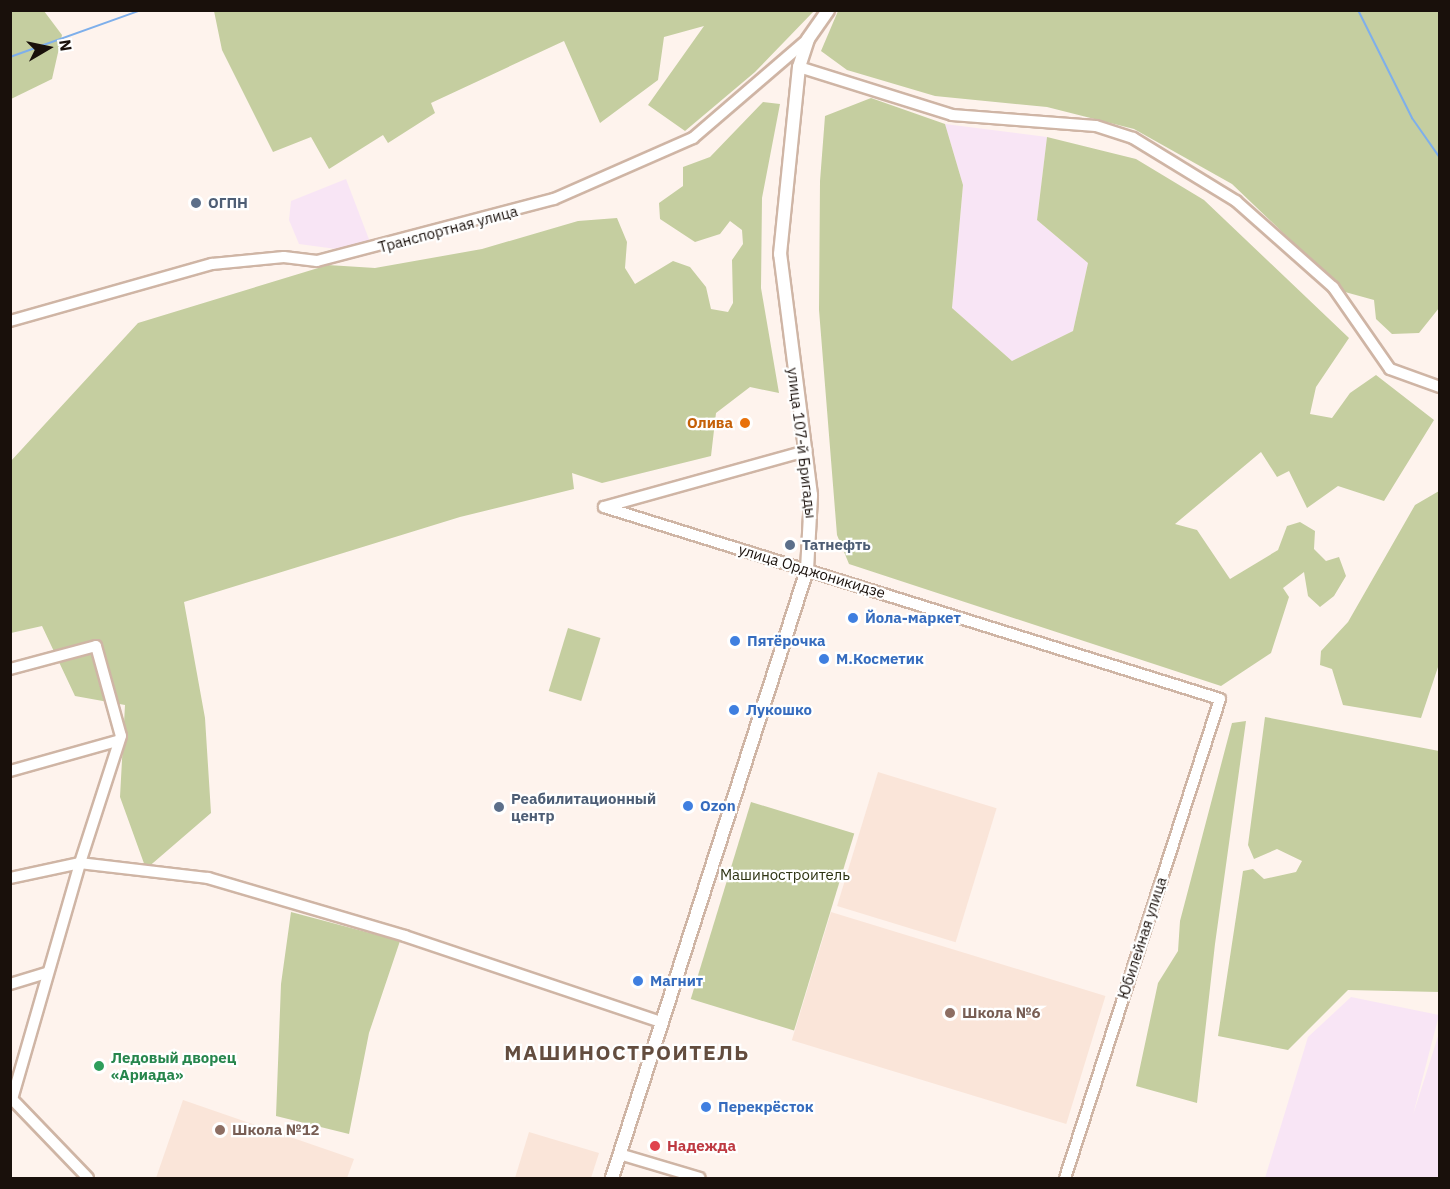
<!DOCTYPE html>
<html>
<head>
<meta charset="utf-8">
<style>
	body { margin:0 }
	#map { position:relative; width:1450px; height:1189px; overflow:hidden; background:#fef3ed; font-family:"IBM Plex Sans",sans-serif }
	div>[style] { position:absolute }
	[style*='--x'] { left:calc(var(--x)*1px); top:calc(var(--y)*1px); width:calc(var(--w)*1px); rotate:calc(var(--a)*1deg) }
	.built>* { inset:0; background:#fae5d9; transform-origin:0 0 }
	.industrial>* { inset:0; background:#f8e5f5 }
	.green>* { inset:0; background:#c5cea0; transform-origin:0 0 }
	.stream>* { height:2px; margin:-1px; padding:0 1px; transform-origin:1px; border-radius:1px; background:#7eafeb }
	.roads { filter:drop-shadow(2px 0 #cfb5a5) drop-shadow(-2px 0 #cfb5a5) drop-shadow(0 2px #cfb5a5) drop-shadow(0 -2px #cfb5a5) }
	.minor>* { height:10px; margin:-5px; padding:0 5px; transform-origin:5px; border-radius:5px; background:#fff }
	.major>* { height:12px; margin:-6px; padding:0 6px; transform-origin:6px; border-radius:6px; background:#fff }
	.dots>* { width:16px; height:16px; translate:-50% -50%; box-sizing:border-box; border:3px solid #fff; border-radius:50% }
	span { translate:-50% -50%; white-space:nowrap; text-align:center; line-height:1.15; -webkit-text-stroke:4.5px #fff; paint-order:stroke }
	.service-label { font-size:15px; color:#4e5e75; font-weight:700 }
	.left { translate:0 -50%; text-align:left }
	.street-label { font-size:15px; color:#19100b }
	.food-label { font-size:15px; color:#c56008; font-weight:700 }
	.right { translate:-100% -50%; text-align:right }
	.shop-label { font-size:15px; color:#366cbe; font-weight:700 }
	.park-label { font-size:15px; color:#2d3211 }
	.education-label { font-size:15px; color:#785e54; font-weight:700 }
	.leisure-label { font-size:15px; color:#27864d; font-weight:700 }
	.health-label { font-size:15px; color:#be3a42; font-weight:700 }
	.district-label { font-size:21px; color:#634d3f; font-weight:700; letter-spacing:1.5px }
	.frame { position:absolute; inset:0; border:12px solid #19100b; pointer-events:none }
	.north { position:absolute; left:18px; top:18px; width:60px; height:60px; -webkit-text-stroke:4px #fff; paint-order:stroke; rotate:81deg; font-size:16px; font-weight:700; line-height:24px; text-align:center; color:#19100b }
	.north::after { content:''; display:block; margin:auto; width:21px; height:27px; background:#19100b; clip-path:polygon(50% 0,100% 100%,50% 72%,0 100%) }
</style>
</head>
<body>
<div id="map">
	<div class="built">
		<div style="left:878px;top:772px;width:124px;height:140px;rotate:17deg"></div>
		<div style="left:831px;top:912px;width:287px;height:134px;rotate:17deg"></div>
		<div style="clip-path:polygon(183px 1100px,354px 1159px,347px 1178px,156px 1178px)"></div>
		<div style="clip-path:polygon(529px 1132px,599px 1153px,591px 1178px,515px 1178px)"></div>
	</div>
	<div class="industrial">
		<div style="clip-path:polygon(945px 124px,1047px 137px,1037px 220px,1088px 263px,1073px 331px,1012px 361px,952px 308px,963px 185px)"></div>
		<div style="clip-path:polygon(346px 179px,370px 242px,336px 249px,299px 244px,289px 220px,291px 201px)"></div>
		<div style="clip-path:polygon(1351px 997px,1439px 1015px,1413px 1115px,1439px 1033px,1439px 1178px,1265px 1178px,1308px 1037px)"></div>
	</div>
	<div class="green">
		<div style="clip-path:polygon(11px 10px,44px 11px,62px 35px,52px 79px,11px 99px)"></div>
		<div style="clip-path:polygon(214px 11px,214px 10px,814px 11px,755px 72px,685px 131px,648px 105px,704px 26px,664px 37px,658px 80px,600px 123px,564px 41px,431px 103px,435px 113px,388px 143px,383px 135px,329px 169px,311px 137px,273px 152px,222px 50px)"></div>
		<div style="clip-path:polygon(838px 11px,1439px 11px,1439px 308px,1419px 333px,1392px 334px,1376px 319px,1374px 300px,1345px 292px,1232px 184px,1134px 129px,1047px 107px,935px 96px,847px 70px,821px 51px)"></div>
		<div style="clip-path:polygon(871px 98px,945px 124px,963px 185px,952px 308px,1012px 361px,1073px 331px,1088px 263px,1037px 220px,1047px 137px,1136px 159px,1204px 200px,1349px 338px,1316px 387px,1310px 414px,1332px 418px,1350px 393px,1376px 375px,1434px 420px,1384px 501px,1338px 486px,1307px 508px,1289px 471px,1277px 477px,1261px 452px,1175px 524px,1197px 530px,1230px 579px,1278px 550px,1287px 526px,1300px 522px,1315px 531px,1314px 549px,1326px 561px,1339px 557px,1346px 576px,1334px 596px,1320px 607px,1308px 596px,1304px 572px,1283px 588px,1289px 597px,1271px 653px,1221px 686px,849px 564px,837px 535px,819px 310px,820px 181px,825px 116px)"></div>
		<div style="clip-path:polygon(763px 102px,780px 104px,762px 198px,761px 288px,779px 393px,750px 387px,716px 413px,711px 456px,602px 483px,572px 473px,574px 489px,460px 517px,184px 602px,205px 718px,211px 813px,146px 869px,120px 797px,125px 705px,75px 696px,42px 626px,11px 633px,10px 462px,138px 323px,328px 265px,375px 268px,482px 249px,578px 221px,617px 218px,627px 242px,625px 268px,635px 284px,673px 261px,690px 267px,706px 287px,711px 309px,728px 312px,733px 303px,732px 260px,743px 244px,742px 230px,730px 221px,720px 234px,695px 242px,660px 219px,659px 203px,683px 186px,683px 167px,710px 157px)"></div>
		<div style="clip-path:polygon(1439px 491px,1439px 664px,1421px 718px,1343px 705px,1332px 669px,1320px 665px,1321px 651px,1348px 622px,1415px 505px)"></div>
		<div style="left:568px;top:628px;width:34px;height:66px;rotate:17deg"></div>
		<div style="clip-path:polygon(1265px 717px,1439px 751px,1439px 992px,1348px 990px,1288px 1050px,1218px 1036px,1243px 871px,1253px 869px,1264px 879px,1296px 872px,1302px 861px,1277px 849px,1254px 859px,1248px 845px)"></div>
		<div style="clip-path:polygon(1246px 721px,1215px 944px,1197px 1103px,1136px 1086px,1158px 983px,1178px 951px,1180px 921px,1232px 723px)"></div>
		<div style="left:751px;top:802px;width:108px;height:206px;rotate:17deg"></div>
		<div style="clip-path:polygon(291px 912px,400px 941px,369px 1033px,349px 1134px,276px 1116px,281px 984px)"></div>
	</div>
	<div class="stream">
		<div style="--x:1358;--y:10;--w:121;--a:63.4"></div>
		<div style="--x:1412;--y:118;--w:49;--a:55"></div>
		<div style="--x:10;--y:57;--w:139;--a:-19.7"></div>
	</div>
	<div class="roads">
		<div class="minor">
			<div style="--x:799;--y:67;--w:160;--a:17.4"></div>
			<div style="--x:952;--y:115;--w:144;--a:4.4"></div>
			<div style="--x:1096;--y:126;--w:39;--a:18"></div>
			<div style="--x:1133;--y:138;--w:121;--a:31.5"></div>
			<div style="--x:1236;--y:201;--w:130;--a:41.6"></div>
			<div style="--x:1333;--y:287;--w:100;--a:55.2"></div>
			<div style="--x:1390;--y:369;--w:53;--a:19.8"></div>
			<div style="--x:10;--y:321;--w:210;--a:-15.8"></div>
			<div style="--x:212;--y:264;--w:72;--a:-5.6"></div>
			<div style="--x:284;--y:257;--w:33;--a:7"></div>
			<div style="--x:317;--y:261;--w:245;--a:-14.7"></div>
			<div style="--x:554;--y:199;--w:152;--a:-23.7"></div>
			<div style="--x:693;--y:138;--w:152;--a:-40.7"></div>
			<div style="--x:604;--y:507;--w:645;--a:17.31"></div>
			<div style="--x:1220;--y:699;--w:503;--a:107.93"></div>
			<div style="--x:604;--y:507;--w:210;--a:-15.5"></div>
			<div style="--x:10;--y:669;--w:89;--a:-15"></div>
			<div style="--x:96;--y:646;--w:93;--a:74.5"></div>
			<div style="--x:121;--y:736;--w:133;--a:107.9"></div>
			<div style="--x:80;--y:863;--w:72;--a:167.9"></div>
			<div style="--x:10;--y:771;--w:111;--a:-15.7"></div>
			<div style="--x:10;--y:984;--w:38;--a:-17"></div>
			<div style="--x:619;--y:1154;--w:84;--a:16.5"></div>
			<div style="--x:88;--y:1178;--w:110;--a:-133.9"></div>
			<div style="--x:12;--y:1099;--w:246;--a:-73.9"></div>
			<div style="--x:80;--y:863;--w:129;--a:6.7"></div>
			<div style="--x:208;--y:878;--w:205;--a:16.4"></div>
			<div style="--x:405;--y:936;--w:272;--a:18.6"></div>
		</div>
		<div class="major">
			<div style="--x:612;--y:1178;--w:639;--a:-72.22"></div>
			<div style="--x:807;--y:570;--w:75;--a:-86.9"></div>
			<div style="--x:811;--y:495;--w:243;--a:-97.3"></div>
			<div style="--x:780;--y:254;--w:188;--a:-84.2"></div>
			<div style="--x:799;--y:67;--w:29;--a:-72"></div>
			<div style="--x:808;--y:39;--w:35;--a:-55"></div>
		</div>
	</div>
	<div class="dots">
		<div style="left:196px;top:203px;background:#5c6f8a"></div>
		<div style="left:745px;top:423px;background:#e8710a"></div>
		<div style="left:790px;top:545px;background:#5c6f8a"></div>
		<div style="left:853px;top:618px;background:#3f7fe0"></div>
		<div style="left:735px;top:641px;background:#3f7fe0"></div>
		<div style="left:824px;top:659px;background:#3f7fe0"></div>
		<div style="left:734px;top:710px;background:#3f7fe0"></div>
		<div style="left:688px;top:806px;background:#3f7fe0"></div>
		<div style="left:499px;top:807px;background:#5c6f8a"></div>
		<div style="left:638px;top:981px;background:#3f7fe0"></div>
		<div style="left:950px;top:1013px;background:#8d6e63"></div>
		<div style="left:99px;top:1066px;background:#2e9e5b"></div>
		<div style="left:706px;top:1107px;background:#3f7fe0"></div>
		<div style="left:220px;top:1130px;background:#8d6e63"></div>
		<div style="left:655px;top:1146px;background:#e0444e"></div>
	</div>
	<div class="service-label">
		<span class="left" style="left:208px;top:203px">ОГПН</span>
		<span class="left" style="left:802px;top:545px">Татнефть</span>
		<span class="left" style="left:511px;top:807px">Реабилитационный<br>центр</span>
	</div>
	<div class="street-label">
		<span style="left:448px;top:229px;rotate:-15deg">Транспортная улица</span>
		<span style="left:802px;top:443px;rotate:83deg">улица 107-й Бригады</span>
		<span style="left:812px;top:571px;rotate:17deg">улица Орджоникидзе</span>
		<span style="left:1142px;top:938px;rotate:-72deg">Юбилейная улица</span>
	</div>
	<div class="food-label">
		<span class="right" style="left:733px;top:423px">Олива</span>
	</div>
	<div class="shop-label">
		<span class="left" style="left:865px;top:618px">Йола-маркет</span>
		<span class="left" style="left:747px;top:641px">Пятёрочка</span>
		<span class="left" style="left:836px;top:659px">М.Косметик</span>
		<span class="left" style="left:746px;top:710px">Лукошко</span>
		<span class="left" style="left:700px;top:806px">Ozon</span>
		<span class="left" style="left:650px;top:981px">Магнит</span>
		<span class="left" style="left:718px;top:1107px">Перекрёсток</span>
	</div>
	<div class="park-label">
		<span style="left:785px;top:875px">Машиностроитель</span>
	</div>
	<div class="education-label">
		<span class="left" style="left:962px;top:1013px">Школа №6</span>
		<span class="left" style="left:232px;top:1130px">Школа №12</span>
	</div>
	<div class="leisure-label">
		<span class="left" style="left:111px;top:1066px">Ледовый дворец<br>«Ариада»</span>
	</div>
	<div class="health-label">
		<span class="left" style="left:667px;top:1146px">Надежда</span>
	</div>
	<div class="district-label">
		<span style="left:627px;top:1052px">МАШИНОСТРОИТЕЛЬ</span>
	</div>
	<div class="frame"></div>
	<div class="north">N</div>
</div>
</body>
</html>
